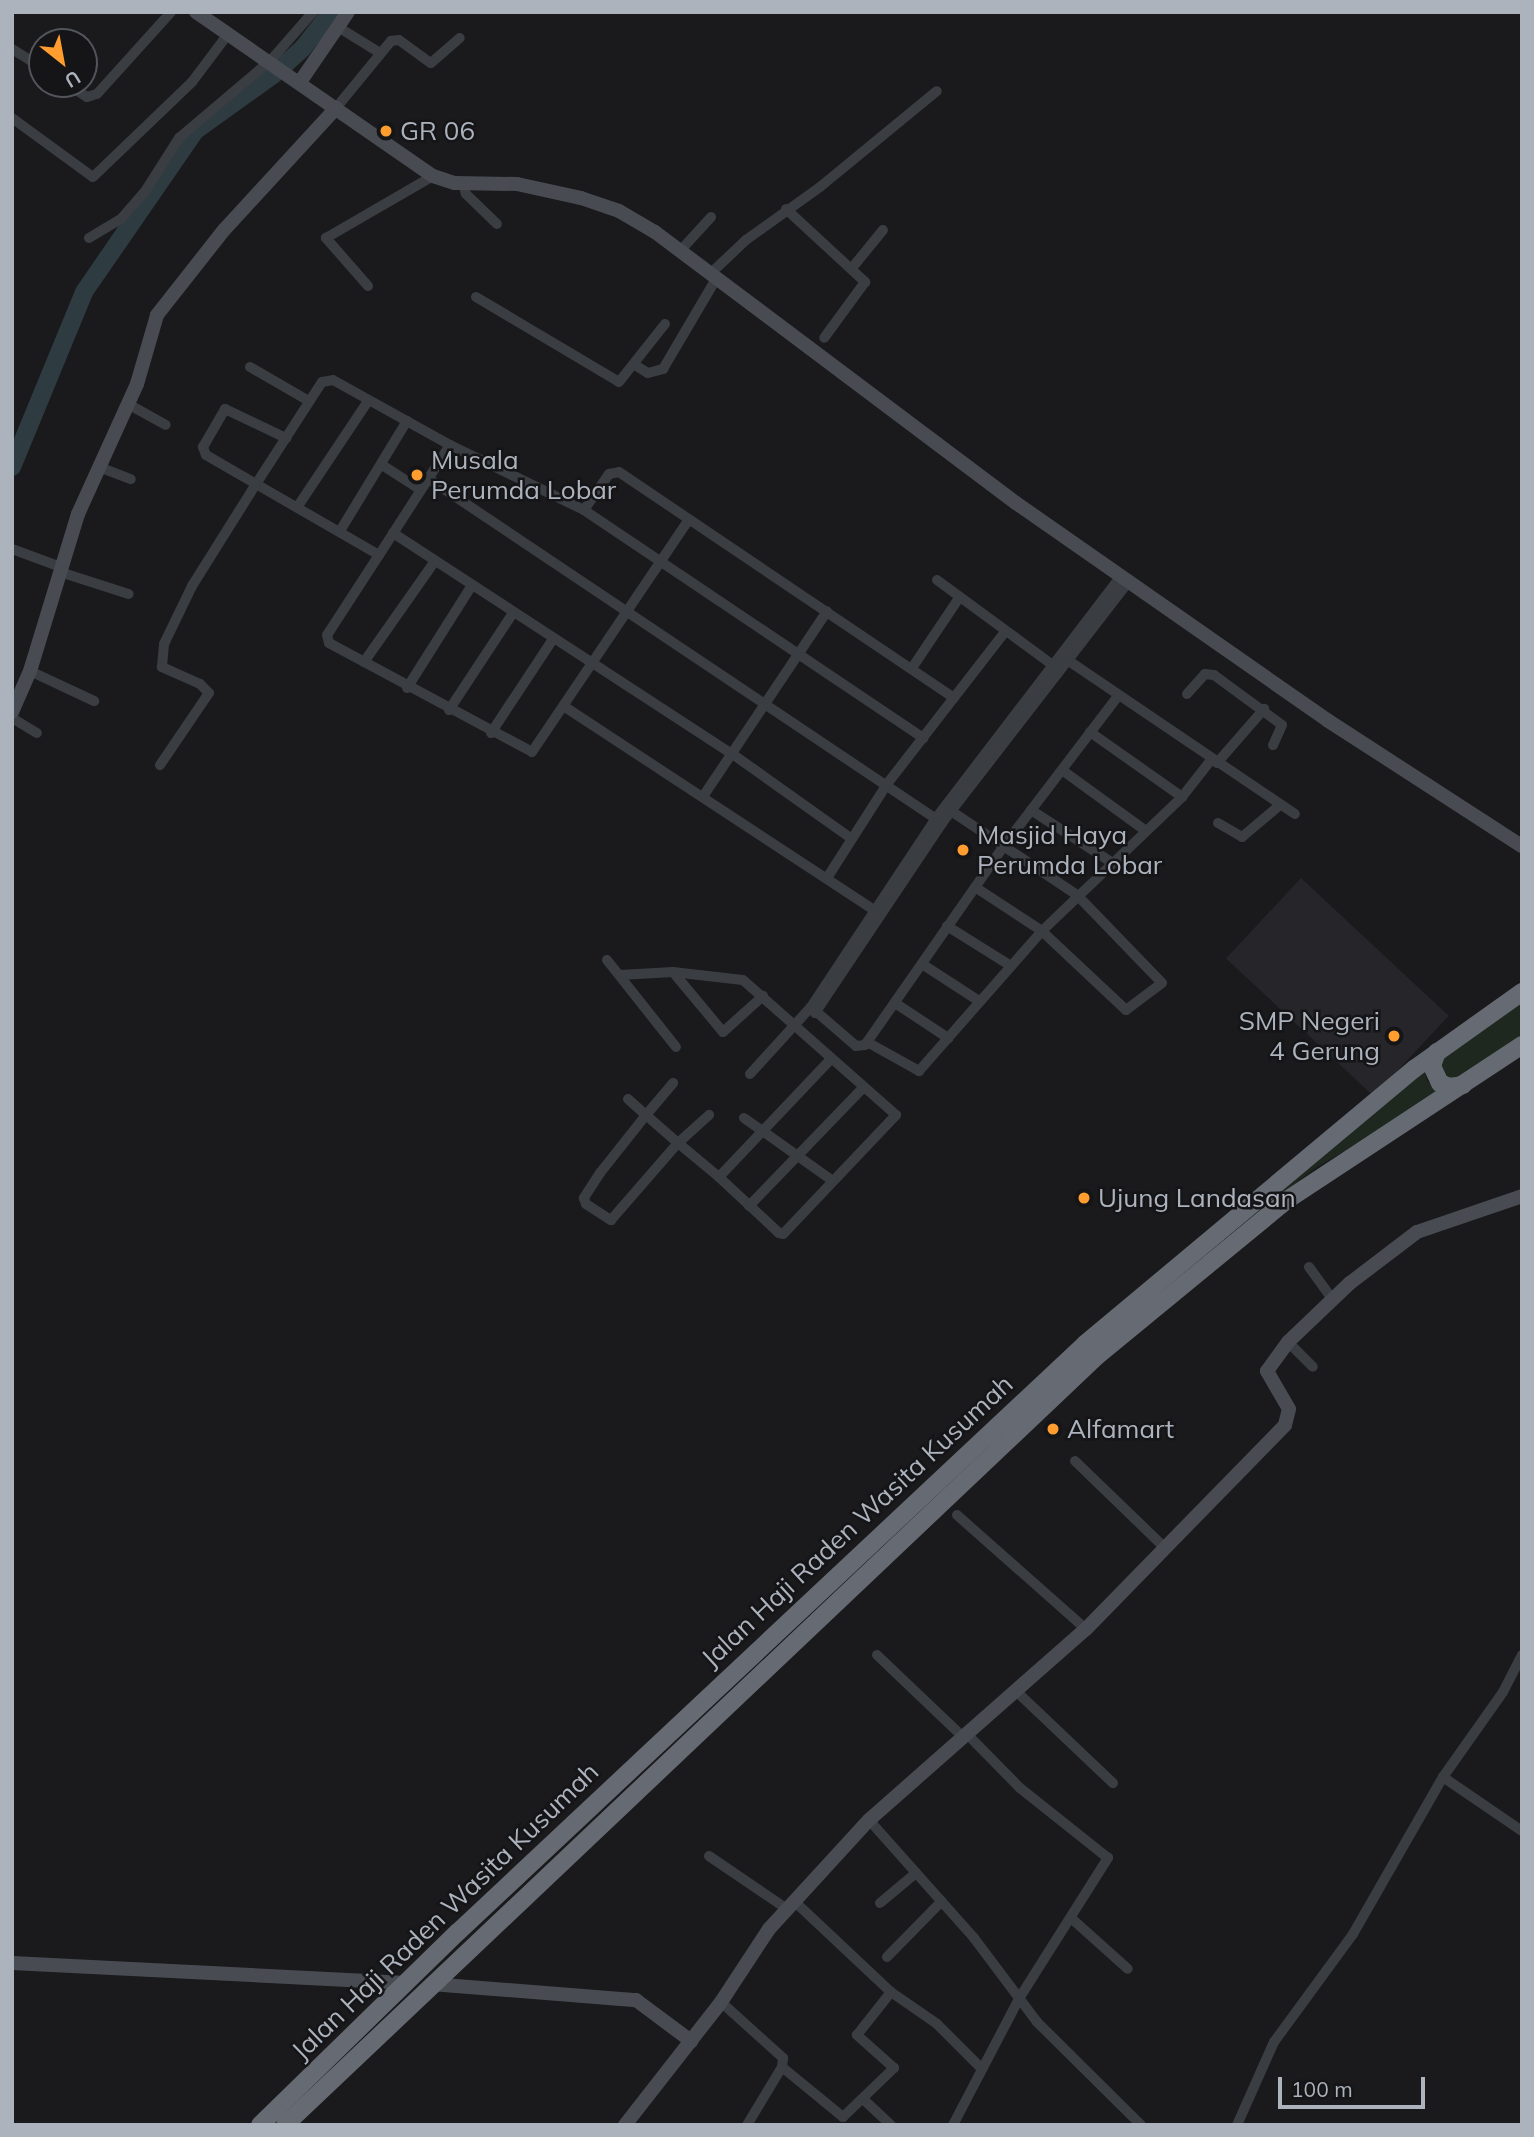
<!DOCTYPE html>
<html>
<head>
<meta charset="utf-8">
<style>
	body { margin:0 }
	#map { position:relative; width:1534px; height:2137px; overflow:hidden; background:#1a1a1d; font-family:Mulish,sans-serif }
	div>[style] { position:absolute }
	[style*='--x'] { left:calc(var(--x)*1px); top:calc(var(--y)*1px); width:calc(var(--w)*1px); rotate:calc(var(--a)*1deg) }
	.built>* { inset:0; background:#26262a; transform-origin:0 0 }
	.green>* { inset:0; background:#1f281f }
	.river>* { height:18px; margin:-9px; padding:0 9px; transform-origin:9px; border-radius:9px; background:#2e3c42 }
	.street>* { height:10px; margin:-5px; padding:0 5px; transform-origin:5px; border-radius:5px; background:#3a3d42 }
	.secondary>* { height:14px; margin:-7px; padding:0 7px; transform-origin:7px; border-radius:7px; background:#484c52 }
	.highway>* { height:18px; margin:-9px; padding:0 9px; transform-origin:9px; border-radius:9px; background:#666b73 }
	.dots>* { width:19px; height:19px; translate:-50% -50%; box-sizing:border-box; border:4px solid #151518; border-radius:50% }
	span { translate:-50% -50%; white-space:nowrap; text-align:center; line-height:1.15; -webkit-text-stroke:5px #151518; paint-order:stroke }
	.poi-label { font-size:26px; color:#acb3bd }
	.left { translate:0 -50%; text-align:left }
	.right { translate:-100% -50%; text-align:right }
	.street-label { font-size:26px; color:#acb3bd }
	.frame { position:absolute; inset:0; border:14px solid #acb3bd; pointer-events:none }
	.north { position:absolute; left:28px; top:28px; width:70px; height:70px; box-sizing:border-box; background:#151518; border:2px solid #51545a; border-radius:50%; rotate:149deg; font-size:19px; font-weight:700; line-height:28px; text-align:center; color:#acb3bd }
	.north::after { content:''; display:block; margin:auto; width:24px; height:32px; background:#ff9d2f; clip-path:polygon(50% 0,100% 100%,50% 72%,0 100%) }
	.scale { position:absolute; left:1278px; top:2077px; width:147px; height:32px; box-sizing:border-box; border:4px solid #acb3bd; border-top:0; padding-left:9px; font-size:21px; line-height:24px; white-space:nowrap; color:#acb3bd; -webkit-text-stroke:5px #151518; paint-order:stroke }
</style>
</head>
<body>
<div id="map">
	<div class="built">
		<div style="left:1301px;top:878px;width:202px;height:110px;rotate:43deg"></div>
	</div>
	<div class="green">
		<div style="clip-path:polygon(1522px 1002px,1522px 1038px,1454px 1085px,1443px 1083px,1438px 1060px)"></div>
		<div style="clip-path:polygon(1423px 1065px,1427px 1081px,1445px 1093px,1315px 1168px,1205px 1254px,1100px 1346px,1202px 1248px)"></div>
	</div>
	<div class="river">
		<div style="--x:12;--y:467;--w:189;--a:-67.6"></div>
		<div style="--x:84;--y:292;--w:196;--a:-55.4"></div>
		<div style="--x:195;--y:131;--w:96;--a:-35.7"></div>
		<div style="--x:273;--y:75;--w:40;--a:-42"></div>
		<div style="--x:303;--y:48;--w:46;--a:-52.1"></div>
	</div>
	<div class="street">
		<div style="--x:338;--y:27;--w:49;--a:31.8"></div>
		<div style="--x:12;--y:49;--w:36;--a:32"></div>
		<div style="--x:67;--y:84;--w:24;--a:33"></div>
		<div style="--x:87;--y:97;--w:10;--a:-17"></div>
		<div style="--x:97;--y:94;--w:110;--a:-47.9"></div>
		<div style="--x:336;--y:108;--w:87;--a:-50.6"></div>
		<div style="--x:391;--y:41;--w:8;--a:-7"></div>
		<div style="--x:399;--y:40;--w:39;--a:36"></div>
		<div style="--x:431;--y:63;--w:38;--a:-41"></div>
		<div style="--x:12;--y:118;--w:100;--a:36.1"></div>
		<div style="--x:93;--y:177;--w:137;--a:-43.8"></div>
		<div style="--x:192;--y:82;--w:60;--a:-53.1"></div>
		<div style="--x:463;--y:183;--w:11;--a:75"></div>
		<div style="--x:466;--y:194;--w:43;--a:44.1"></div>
		<div style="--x:786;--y:209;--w:108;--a:42.7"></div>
		<div style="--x:865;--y:282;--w:69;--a:126.2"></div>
		<div style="--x:89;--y:238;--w:37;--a:-31"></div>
		<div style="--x:121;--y:219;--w:38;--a:-49"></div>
		<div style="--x:146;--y:190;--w:62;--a:-57.6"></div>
		<div style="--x:179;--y:138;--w:121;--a:-40.3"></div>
		<div style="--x:271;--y:60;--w:64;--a:-48.8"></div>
		<div style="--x:680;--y:251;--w:46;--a:-47.6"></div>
		<div style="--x:852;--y:268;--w:49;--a:-50.8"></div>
		<div style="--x:710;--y:274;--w:50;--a:-43.4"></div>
		<div style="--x:746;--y:240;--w:91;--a:-35.6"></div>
		<div style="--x:820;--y:187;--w:151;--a:-39.4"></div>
		<div style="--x:368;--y:286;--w:64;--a:-131.2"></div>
		<div style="--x:326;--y:238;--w:124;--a:-30.1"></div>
		<div style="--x:476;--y:297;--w:166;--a:30.7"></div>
		<div style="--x:619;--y:382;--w:74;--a:-51.6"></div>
		<div style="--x:635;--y:365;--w:15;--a:32"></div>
		<div style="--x:648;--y:373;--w:16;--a:-15"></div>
		<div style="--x:663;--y:369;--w:104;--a:-59.5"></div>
		<div style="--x:250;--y:367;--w:68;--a:30"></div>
		<div style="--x:128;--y:404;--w:43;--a:28.9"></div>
		<div style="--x:450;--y:445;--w:131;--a:122.8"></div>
		<div style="--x:379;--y:555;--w:142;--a:-150"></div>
		<div style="--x:256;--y:484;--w:121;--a:-57.1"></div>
		<div style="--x:322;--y:382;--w:11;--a:-10"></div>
		<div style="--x:333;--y:380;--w:134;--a:29.1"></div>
		<div style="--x:450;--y:445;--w:149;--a:25.9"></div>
		<div style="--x:584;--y:510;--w:409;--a:33.9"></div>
		<div style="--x:382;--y:465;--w:46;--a:32.7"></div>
		<div style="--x:99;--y:467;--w:34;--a:21"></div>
		<div style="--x:429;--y:479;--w:618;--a:33.84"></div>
		<div style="--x:298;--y:506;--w:126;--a:-56.3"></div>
		<div style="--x:584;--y:510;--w:44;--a:-55.2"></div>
		<div style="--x:609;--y:474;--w:10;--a:-11"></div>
		<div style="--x:619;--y:472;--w:404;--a:34"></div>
		<div style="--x:340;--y:531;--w:129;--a:-58.7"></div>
		<div style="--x:393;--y:533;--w:403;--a:33.1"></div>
		<div style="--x:731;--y:753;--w:148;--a:35.4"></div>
		<div style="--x:12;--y:549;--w:52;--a:20.2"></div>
		<div style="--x:379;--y:555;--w:95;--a:123"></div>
		<div style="--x:327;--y:635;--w:8;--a:76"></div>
		<div style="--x:329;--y:643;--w:230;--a:28.2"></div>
		<div style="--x:532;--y:752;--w:279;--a:-56"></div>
		<div style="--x:60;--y:572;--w:72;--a:17.7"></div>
		<div style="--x:937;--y:580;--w:149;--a:36.3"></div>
		<div style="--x:1063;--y:657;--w:280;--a:34.1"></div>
		<div style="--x:364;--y:662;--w:123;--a:-54.9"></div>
		<div style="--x:912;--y:668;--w:84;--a:-56.1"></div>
		<div style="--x:30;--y:671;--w:71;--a:25.1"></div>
		<div style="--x:407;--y:688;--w:122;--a:-57.7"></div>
		<div style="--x:1187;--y:694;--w:27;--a:-48"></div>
		<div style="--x:1205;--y:674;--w:9;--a:6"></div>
		<div style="--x:1214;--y:675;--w:84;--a:36.3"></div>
		<div style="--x:1282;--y:725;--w:22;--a:114"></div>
		<div style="--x:565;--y:707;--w:373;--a:33.3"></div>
		<div style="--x:449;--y:710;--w:116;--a:-56.6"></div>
		<div style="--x:12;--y:718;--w:29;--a:31"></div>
		<div style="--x:1090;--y:732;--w:113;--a:35.2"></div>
		<div style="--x:491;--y:733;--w:113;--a:-56.6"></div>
		<div style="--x:1217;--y:763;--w:72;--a:-49"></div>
		<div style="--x:160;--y:765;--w:87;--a:-55.8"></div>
		<div style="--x:209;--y:693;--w:13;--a:-135"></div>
		<div style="--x:200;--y:684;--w:42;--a:-155.9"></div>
		<div style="--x:162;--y:667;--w:23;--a:-85"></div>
		<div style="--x:164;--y:644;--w:64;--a:-64.2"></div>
		<div style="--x:192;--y:586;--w:120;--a:-57.9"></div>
		<div style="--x:256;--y:484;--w:58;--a:-149.9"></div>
		<div style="--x:206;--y:455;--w:9;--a:-111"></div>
		<div style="--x:203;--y:447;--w:44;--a:-59.9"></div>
		<div style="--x:225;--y:409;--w:68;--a:25.4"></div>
		<div style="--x:1062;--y:770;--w:104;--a:36"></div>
		<div style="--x:704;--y:795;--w:221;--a:-56.2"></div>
		<div style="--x:1031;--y:810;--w:95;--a:33"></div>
		<div style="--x:951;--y:811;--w:151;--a:33.7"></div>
		<div style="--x:1077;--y:895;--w:122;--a:46"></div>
		<div style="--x:1162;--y:983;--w:45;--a:143.1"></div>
		<div style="--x:1126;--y:1010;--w:115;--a:-136.8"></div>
		<div style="--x:1042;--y:931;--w:80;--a:-146.7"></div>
		<div style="--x:1218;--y:823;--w:28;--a:30"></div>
		<div style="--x:1242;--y:837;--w:50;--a:-40.1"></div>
		<div style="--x:827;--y:878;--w:112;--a:-57.4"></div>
		<div style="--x:887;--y:784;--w:192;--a:-52.2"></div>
		<div style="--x:947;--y:926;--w:75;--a:32"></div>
		<div style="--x:607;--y:960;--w:111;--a:51.6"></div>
		<div style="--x:922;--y:964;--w:68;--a:33"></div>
		<div style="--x:673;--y:972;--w:78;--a:50.2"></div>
		<div style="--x:723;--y:1032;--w:54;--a:-42"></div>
		<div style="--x:620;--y:975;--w:53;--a:-3.2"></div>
		<div style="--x:673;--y:972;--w:70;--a:6.5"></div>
		<div style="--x:743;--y:980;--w:204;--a:41.4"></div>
		<div style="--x:896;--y:1115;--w:164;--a:133.5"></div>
		<div style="--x:783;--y:1234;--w:4;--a:-166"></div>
		<div style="--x:779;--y:1233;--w:82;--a:-137"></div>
		<div style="--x:719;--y:1177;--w:53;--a:-140.3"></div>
		<div style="--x:678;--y:1143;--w:43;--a:-138.8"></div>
		<div style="--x:646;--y:1115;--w:74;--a:128.4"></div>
		<div style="--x:600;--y:1173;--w:30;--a:123"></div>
		<div style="--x:584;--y:1198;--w:6;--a:72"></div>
		<div style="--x:586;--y:1204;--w:30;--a:33"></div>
		<div style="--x:611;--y:1220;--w:102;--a:-49"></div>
		<div style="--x:678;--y:1143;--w:42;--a:-42.1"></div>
		<div style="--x:895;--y:1003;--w:64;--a:33.4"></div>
		<div style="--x:812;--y:1008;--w:58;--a:40.8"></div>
		<div style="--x:856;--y:1046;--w:9;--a:-6"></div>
		<div style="--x:865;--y:1045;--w:241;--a:-55.1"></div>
		<div style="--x:1003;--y:847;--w:190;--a:-52.7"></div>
		<div style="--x:815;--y:1013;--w:229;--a:-56.2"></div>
		<div style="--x:942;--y:823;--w:307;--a:-52.3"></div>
		<div style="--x:867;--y:1042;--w:60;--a:29.1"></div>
		<div style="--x:919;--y:1071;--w:186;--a:-48.7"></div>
		<div style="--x:1042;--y:931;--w:194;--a:-43.7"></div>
		<div style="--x:1182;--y:797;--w:47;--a:-51.9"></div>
		<div style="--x:750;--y:1074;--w:91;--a:-47.7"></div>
		<div style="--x:811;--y:1007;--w:227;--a:-56.5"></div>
		<div style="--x:936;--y:818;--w:306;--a:-52.6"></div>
		<div style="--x:628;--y:1099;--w:24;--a:42"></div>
		<div style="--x:646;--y:1115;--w:42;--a:-49.8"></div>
		<div style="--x:744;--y:1118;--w:109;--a:35.3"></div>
		<div style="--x:719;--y:1177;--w:163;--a:-46.5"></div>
		<div style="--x:749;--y:1206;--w:165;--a:-46"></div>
		<div style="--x:1309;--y:1267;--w:39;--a:54"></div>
		<div style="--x:1288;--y:1342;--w:35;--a:45"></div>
		<div style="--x:1075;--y:1461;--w:124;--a:44"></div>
		<div style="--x:957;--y:1515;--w:172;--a:41.5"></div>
		<div style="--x:877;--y:1655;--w:119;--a:43.6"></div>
		<div style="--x:1018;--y:1693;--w:131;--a:43.5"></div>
		<div style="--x:1443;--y:1777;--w:96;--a:34.4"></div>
		<div style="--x:869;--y:1820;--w:158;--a:48.3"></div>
		<div style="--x:974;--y:1938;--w:105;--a:53.1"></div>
		<div style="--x:1037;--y:2022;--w:146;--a:44.7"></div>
		<div style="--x:709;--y:1856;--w:94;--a:34.2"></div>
		<div style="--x:794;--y:1901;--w:133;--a:43.2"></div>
		<div style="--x:880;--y:1903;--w:47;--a:-39.8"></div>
		<div style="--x:1071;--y:1918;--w:76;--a:41.8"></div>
		<div style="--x:887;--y:1957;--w:78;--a:-45.5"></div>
		<div style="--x:721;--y:2002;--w:84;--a:42.1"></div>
		<div style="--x:783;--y:2058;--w:9;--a:96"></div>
		<div style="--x:782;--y:2067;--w:79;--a:39.3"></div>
		<div style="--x:843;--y:2117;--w:71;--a:-43.9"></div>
		<div style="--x:894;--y:2068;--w:50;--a:-138.3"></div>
		<div style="--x:857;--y:2035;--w:55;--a:-51.7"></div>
		<div style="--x:891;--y:1992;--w:56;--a:34.8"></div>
		<div style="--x:937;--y:2024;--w:61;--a:45"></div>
		<div style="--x:863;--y:2099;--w:38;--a:43"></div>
		<div style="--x:747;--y:2125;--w:68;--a:-58.9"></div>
		<div style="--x:953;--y:2125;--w:144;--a:-62.4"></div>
		<div style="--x:1020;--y:1997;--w:165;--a:-57.7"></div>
		<div style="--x:1108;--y:1858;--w:112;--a:-141.5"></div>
		<div style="--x:1020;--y:1788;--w:76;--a:-134.5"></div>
		<div style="--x:1237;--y:2125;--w:91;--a:-66"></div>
		<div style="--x:1274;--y:2042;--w:134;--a:-53.8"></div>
		<div style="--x:1353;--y:1934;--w:181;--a:-60.2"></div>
		<div style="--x:1443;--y:1777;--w:104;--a:-54.8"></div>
		<div style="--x:1503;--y:1692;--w:42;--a:-62.8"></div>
	</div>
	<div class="secondary">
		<div style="--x:196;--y:12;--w:288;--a:34.7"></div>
		<div style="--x:433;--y:176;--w:22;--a:18"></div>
		<div style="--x:454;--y:183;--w:63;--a:0.9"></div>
		<div style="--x:517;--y:184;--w:66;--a:12.3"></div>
		<div style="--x:581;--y:198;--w:40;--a:18.9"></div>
		<div style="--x:619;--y:211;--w:42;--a:30.3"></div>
		<div style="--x:655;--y:232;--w:451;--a:36.9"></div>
		<div style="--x:1016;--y:503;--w:379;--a:34.9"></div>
		<div style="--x:1327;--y:720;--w:232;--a:32.9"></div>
		<div style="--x:300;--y:82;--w:85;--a:-55.6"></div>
		<div style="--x:12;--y:712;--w:45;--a:-66.3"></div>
		<div style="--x:30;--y:671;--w:164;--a:-73"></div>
		<div style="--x:78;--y:514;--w:143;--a:-65.6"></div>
		<div style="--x:137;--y:384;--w:72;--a:-73.8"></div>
		<div style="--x:157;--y:315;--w:108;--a:-51.8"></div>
		<div style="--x:224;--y:230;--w:166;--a:-47.4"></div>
		<div style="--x:12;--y:1963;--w:395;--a:2.9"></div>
		<div style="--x:431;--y:1984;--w:206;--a:4.5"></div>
		<div style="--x:636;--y:2000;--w:69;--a:36.7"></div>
		<div style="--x:625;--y:2125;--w:156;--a:-52"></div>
		<div style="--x:721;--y:2002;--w:87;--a:-56.7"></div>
		<div style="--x:769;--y:1929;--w:148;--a:-47.5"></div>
		<div style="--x:869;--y:1820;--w:289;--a:-41.4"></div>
		<div style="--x:1086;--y:1629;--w:285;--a:-45.7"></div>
		<div style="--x:1285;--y:1425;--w:16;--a:-76"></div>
		<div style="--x:1289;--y:1409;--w:44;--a:-120.1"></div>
		<div style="--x:1267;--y:1371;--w:36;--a:-54"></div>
		<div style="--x:1288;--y:1342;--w:86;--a:-43.6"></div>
		<div style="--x:1350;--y:1283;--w:84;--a:-37.3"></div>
		<div style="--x:1417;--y:1232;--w:111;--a:-18.9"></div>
	</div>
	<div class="highway">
		<div style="--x:1437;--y:1052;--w:15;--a:110"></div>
		<div style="--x:1432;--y:1066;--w:19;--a:65"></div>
		<div style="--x:1440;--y:1083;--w:10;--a:24"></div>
		<div style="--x:1449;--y:1087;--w:14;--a:-8"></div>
		<div style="--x:260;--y:2125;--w:277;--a:-44.3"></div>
		<div style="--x:458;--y:1932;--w:860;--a:-43.16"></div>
		<div style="--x:1085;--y:1344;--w:429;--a:-39.9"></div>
		<div style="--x:1414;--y:1069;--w:133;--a:-35.5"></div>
		<div style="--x:285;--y:2125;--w:1118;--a:-43.44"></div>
		<div style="--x:1097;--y:1356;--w:246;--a:-39.4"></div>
		<div style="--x:1287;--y:1200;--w:282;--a:-33.4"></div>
	</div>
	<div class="dots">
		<div style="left:386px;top:131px;background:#ff9d2f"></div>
		<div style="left:417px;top:475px;background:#ff9d2f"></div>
		<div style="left:963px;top:850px;background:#ff9d2f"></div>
		<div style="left:1394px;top:1036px;background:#ff9d2f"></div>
		<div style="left:1084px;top:1198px;background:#ff9d2f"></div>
		<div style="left:1053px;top:1429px;background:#ff9d2f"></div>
	</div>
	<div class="poi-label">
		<span class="left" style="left:400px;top:131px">GR 06</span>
		<span class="left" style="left:431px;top:475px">Musala<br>Perumda Lobar</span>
		<span class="left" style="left:977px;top:850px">Masjid Haya<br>Perumda Lobar</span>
		<span class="right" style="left:1380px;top:1036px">SMP Negeri<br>4 Gerung</span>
		<span class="left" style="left:1098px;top:1198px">Ujung Landasan</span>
		<span class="left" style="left:1067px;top:1429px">Alfamart</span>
	</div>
	<div class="street-label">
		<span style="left:857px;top:1521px;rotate:-43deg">Jalan Haji Raden Wasita Kusumah</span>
		<span style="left:445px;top:1911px;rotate:-44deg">Jalan Haji Raden Wasita Kusumah</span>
	</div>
	<div class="frame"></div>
	<div class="north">U</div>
	<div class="scale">100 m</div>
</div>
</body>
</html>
